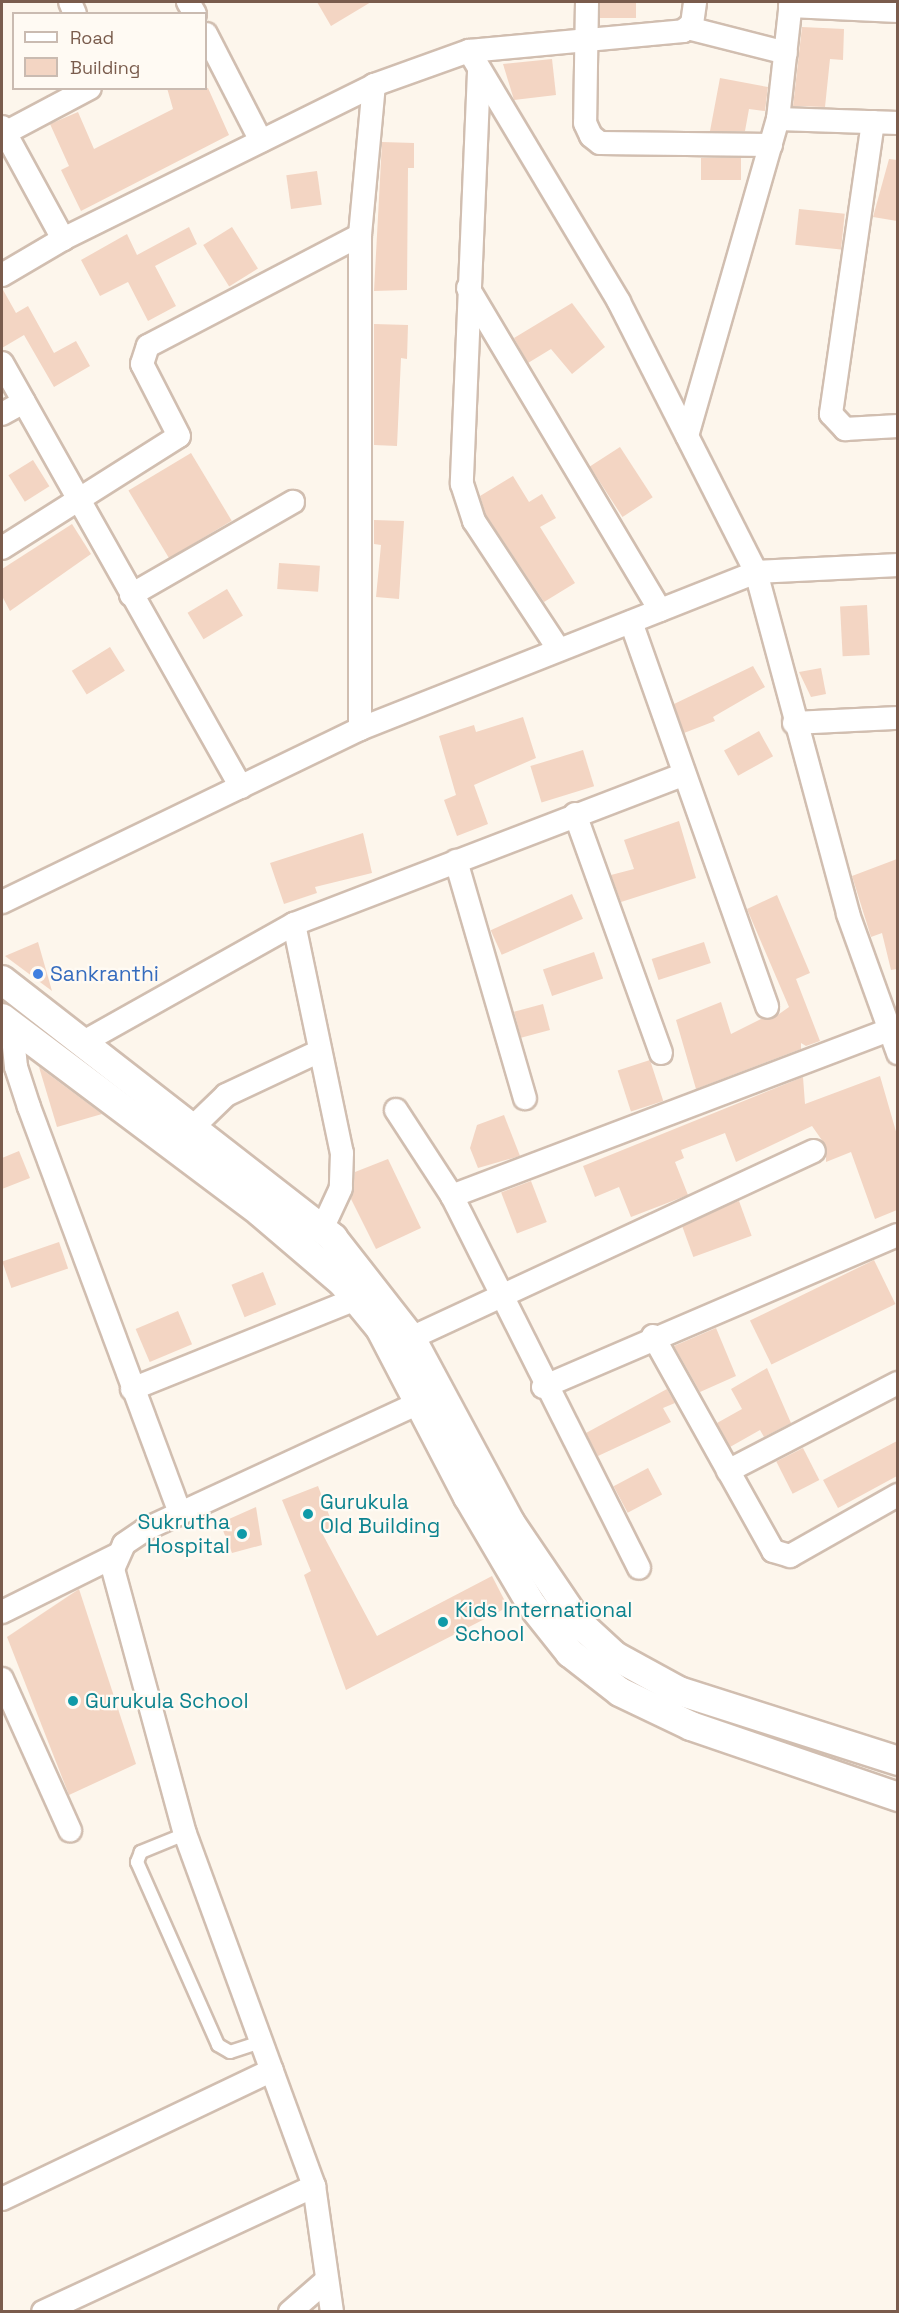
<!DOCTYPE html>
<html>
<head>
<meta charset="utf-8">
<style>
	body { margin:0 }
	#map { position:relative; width:899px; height:2313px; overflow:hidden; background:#fdf6ec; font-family:"Space Grotesk",sans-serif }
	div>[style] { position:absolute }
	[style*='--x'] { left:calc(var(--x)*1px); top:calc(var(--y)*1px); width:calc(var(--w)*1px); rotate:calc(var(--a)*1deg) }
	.building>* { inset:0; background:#f3d5c3; transform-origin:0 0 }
	.roads { filter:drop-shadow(2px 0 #d1beb0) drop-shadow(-2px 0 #d1beb0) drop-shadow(0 2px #d1beb0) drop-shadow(0 -2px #d1beb0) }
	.service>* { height:12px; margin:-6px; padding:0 6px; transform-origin:6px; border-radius:6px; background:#fff }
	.minor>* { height:22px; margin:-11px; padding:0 11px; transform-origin:11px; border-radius:11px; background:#fff }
	.tertiary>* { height:28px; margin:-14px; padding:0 14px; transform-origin:14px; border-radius:14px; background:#fff }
	.dots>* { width:16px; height:16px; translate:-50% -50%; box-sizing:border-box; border:3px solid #fffaf3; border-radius:50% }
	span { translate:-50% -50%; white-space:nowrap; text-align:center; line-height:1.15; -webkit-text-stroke:4.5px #fffaf3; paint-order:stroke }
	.shop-label { font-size:21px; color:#366cbe }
	.left { translate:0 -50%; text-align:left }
	.culture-label { font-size:21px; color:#0d838f }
	.right { translate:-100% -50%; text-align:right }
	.frame { position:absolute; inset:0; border:3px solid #7a5c4d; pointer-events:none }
	.legend { position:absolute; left:12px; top:12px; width:195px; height:78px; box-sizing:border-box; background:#fffaf3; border:2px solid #cabbb1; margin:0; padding:8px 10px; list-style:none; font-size:18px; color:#7a5c4d }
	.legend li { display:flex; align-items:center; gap:12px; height:30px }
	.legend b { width:30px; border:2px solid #cabbb1 }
</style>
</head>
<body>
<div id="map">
	<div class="building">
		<div style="clip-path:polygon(317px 2px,371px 2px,331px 26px)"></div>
		<div style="left:600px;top:2px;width:36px;height:16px"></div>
		<div style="clip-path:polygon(802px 27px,844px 29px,843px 60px,830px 59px,825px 107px,793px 106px)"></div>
		<div style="clip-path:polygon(552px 59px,556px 95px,514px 100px,503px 64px)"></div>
		<div style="clip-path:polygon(720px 78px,768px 87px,765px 111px,749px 109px,745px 131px,710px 131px)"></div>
		<div style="clip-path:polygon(167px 88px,208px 88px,229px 135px,81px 211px,61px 170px,69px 166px,50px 124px,78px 112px,94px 149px,173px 109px)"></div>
		<div style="clip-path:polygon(382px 142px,414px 143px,414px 168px,408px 168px,407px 290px,374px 291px)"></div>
		<div style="left:701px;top:158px;width:40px;height:22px"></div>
		<div style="clip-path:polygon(889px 159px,897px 160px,897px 221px,873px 217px)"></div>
		<div style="left:317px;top:171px;width:34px;height:31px;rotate:82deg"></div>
		<div style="left:799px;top:209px;width:46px;height:36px;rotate:6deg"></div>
		<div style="clip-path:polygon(189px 227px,197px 244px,155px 266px,176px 306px,148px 321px,128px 282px,100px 296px,81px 260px,127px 234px,137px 255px)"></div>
		<div style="left:232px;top:227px;width:49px;height:34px;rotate:58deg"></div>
		<div style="clip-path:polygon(2px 288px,16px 313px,28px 306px,54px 353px,76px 341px,90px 366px,54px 387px,24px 335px,2px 348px)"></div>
		<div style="clip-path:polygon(572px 303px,605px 347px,572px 374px,551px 349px,528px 363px,514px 338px)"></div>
		<div style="clip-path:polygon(374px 324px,408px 325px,407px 359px,401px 358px,397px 446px,374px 445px)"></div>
		<div style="left:620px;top:447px;width:60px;height:36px;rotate:57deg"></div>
		<div style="left:191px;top:453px;width:79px;height:73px;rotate:59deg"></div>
		<div style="left:33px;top:460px;width:31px;height:29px;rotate:58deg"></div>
		<div style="clip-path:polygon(513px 476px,529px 502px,542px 494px,556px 518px,540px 527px,575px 583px,544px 602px,486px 515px,480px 496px)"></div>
		<div style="clip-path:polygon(374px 520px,404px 521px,399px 599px,376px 597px,381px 545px,374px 544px)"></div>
		<div style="clip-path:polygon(72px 524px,91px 554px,10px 611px,2px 596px,2px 569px)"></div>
		<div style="left:279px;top:563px;width:41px;height:26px;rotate:4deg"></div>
		<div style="left:227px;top:589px;width:31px;height:46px;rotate:59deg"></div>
		<div style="left:867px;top:605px;width:50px;height:27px;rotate:87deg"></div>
		<div style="left:110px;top:647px;width:28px;height:45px;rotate:58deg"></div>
		<div style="clip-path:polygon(753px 666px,765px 687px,713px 717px,715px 721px,684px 733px,674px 704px)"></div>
		<div style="clip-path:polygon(821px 668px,826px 694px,811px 697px,799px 672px)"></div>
		<div style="clip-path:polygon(523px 717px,536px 758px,474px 785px,488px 824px,457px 836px,444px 800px,456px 795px,439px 736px,474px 725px,476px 732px)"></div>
		<div style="left:759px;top:731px;width:29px;height:40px;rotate:61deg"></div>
		<div style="left:583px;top:750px;width:38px;height:55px;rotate:73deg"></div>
		<div style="clip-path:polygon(679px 821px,696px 878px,621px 902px,611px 875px,634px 869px,624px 840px)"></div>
		<div style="clip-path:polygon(363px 833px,372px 873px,315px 887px,317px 893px,284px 904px,270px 863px)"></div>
		<div style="clip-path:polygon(897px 859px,897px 969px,891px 970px,882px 933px,871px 937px,852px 876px)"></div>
		<div style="left:572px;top:894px;width:27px;height:89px;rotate:66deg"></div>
		<div style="clip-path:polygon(777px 895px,810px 973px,796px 979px,820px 1041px,806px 1046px,801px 1043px,801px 1049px,696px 1089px,676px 1020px,721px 1002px,731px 1034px,761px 1019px,772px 1019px,789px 1007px,747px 909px)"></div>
		<div style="clip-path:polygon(38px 942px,52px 991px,5px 956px)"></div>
		<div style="left:704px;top:942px;width:22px;height:55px;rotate:72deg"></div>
		<div style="left:594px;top:952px;width:28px;height:54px;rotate:71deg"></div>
		<div style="left:543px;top:1004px;width:27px;height:30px;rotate:75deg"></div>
		<div style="left:650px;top:1060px;width:43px;height:34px;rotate:72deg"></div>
		<div style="clip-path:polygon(39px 1067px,102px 1114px,57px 1127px)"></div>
		<div style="clip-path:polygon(880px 1076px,897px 1135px,897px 1210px,875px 1219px,851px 1152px,826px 1162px,826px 1146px,812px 1126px,736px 1162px,725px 1133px,681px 1150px,684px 1158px,675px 1162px,688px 1195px,631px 1217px,619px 1187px,595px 1197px,583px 1166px,803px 1077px,805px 1104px)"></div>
		<div style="clip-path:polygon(504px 1115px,520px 1156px,478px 1168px,470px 1148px,477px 1125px)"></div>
		<div style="clip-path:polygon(19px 1151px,30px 1178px,2px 1189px,2px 1158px)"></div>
		<div style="clip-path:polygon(388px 1159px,421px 1228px,376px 1249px,351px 1199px,355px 1172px)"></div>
		<div style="left:531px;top:1181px;width:44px;height:32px;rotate:69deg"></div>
		<div style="left:739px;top:1201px;width:37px;height:62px;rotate:70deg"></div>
		<div style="left:59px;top:1242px;width:28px;height:60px;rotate:71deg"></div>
		<div style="left:874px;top:1260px;width:49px;height:138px;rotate:64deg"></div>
		<div style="left:263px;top:1272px;width:35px;height:34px;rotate:68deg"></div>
		<div style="left:178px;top:1311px;width:36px;height:46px;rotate:67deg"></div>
		<div style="clip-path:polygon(716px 1328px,736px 1376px,700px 1392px,674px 1346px)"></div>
		<div style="clip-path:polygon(767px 1368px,791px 1423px,764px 1437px,760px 1430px,730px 1447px,717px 1423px,742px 1409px,731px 1389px)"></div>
		<div style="clip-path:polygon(667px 1389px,675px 1403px,663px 1408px,671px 1422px,598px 1456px,586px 1433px)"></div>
		<div style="clip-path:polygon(897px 1441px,897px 1476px,838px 1508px,823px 1480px)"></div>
		<div style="left:803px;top:1448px;width:36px;height:30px;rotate:63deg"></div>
		<div style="left:648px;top:1468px;width:30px;height:39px;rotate:62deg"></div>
		<div style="clip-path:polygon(318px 1486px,334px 1528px,322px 1533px,377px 1636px,492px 1576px,508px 1607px,346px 1690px,304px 1575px,311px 1571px,282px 1500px)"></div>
		<div style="clip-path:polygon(256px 1507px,262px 1545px,232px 1553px,220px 1523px)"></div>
		<div style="clip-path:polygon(79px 1589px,136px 1764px,69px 1795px,7px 1637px)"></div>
	</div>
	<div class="roads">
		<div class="service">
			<div style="--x:185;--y:1834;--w:48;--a:157.8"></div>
			<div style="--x:141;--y:1852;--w:11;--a:112"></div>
			<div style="--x:137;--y:1862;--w:200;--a:66.1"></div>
			<div style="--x:218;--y:2045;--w:14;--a:30"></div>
			<div style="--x:230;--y:2052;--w:33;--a:-18"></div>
		</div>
		<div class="minor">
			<div style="--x:70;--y:2;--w:13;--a:67"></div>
			<div style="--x:188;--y:2;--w:14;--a:60"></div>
			<div style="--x:587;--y:2;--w:121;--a:90.9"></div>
			<div style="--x:585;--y:123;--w:14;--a:65"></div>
			<div style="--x:591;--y:136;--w:11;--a:38"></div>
			<div style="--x:600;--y:143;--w:171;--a:0.7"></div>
			<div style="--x:790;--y:6;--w:108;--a:2.7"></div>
			<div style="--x:688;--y:28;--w:101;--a:14.3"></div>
			<div style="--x:206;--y:34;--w:120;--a:62.8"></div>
			<div style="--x:469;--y:51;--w:292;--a:59.1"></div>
			<div style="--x:619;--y:302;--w:303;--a:63.1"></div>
			<div style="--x:756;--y:572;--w:354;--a:74.9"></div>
			<div style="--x:848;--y:914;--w:148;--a:70.2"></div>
			<div style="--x:479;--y:72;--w:412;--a:92.4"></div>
			<div style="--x:462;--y:484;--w:39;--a:72"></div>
			<div style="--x:474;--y:521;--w:154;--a:56.6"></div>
			<div style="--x:778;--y:119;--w:120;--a:1.9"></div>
			<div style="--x:873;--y:122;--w:295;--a:98.2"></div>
			<div style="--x:831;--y:414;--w:21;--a:47"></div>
			<div style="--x:845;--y:429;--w:53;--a:-3.2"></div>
			<div style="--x:2;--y:127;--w:128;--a:61.4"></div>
			<div style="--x:5;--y:133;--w:96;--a:-27.9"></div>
			<div style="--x:2;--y:275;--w:71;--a:-30.5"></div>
			<div style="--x:63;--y:239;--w:347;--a:-26.3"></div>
			<div style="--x:374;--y:85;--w:101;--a:-19.7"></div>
			<div style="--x:469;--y:51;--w:215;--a:-5.3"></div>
			<div style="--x:683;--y:31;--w:11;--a:-38"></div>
			<div style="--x:692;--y:24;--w:22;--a:-82"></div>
			<div style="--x:468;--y:288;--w:375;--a:59.2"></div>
			<div style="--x:2;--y:363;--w:487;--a:60.6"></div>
			<div style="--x:2;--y:414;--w:25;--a:-29"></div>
			<div style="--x:687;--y:436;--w:330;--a:-74"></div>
			<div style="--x:778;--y:119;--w:118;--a:-83.7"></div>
			<div style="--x:2;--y:548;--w:209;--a:-32.3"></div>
			<div style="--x:179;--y:436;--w:81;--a:-117.2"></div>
			<div style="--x:142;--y:364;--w:19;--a:-72"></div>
			<div style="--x:148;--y:346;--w:239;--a:-27.6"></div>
			<div style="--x:131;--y:595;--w:187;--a:-29.9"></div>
			<div style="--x:631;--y:622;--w:408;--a:70.5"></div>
			<div style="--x:794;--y:723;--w:104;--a:-2.8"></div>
			<div style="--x:360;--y:729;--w:494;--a:-90"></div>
			<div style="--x:360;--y:235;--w:151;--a:-84.7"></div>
			<div style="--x:575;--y:814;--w:254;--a:70.2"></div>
			<div style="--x:456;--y:861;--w:247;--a:73.8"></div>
			<div style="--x:2;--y:902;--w:398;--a:-25.8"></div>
			<div style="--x:360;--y:729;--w:426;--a:-21.6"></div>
			<div style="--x:756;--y:572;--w:142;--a:-2.8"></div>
			<div style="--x:294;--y:924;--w:234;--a:78.2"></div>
			<div style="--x:342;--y:1153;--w:35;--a:92"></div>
			<div style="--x:341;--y:1188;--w:45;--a:114.9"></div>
			<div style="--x:12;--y:1027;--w:40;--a:84.3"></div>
			<div style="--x:16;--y:1067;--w:42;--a:72"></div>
			<div style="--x:29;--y:1107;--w:434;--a:69.6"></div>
			<div style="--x:82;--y:1043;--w:243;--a:-29.3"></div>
			<div style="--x:294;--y:924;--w:417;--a:-21"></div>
			<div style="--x:396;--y:1110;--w:103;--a:56.9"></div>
			<div style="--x:452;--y:1196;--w:416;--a:63.3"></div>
			<div style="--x:192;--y:1128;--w:47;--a:-44.1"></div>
			<div style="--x:226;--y:1095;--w:104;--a:-25.1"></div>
			<div style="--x:452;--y:1196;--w:467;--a:-20.8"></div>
			<div style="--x:653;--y:1336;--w:246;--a:60.8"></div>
			<div style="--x:773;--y:1551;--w:18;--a:16"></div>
			<div style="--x:790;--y:1556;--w:124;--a:-29.5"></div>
			<div style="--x:411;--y:1338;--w:444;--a:-24.9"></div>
			<div style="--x:543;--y:1387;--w:386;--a:-23.2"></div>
			<div style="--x:132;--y:1389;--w:241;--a:-21.9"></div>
			<div style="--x:728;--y:1471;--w:191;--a:-27.4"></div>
			<div style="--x:2;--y:1612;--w:126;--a:-26.4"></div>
			<div style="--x:2;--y:1679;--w:166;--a:65.8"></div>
			<div style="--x:2;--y:2199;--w:299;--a:-25.5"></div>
			<div style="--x:43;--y:2312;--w:299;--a:-24.9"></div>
			<div style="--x:290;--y:2312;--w:49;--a:-40.9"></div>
			<div style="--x:332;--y:2312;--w:127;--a:-98.1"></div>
			<div style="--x:314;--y:2186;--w:375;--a:-110.1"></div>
			<div style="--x:185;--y:1834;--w:275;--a:-105.2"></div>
			<div style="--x:113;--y:1569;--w:27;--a:-66"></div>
			<div style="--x:124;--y:1544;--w:27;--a:-34"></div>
			<div style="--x:146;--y:1529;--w:315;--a:-24.8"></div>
		</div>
		<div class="tertiary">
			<div style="--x:2;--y:980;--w:420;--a:37.9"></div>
			<div style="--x:333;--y:1238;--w:127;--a:52"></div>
			<div style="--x:411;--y:1338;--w:209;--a:61.7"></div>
			<div style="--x:510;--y:1522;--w:120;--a:55.9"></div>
			<div style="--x:577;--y:1621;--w:52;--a:42.6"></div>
			<div style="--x:615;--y:1656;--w:73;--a:28.7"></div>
			<div style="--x:679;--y:1691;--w:230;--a:17.7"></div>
			<div style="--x:2;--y:1018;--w:323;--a:36.9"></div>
			<div style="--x:260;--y:1212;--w:109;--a:40.5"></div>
			<div style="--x:343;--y:1283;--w:58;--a:50.6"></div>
			<div style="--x:380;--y:1328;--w:191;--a:62.5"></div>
			<div style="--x:468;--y:1497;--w:124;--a:59.5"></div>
			<div style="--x:531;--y:1604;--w:63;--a:51.5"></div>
			<div style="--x:570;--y:1653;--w:63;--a:38"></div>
			<div style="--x:620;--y:1692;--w:79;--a:25.6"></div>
			<div style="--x:691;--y:1726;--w:219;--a:18.9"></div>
		</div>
	</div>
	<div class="dots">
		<div style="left:38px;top:974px;background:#3f7fe0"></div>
		<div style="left:308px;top:1514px;background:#0f9aa8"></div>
		<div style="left:242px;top:1534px;background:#0f9aa8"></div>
		<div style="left:443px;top:1622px;background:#0f9aa8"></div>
		<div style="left:73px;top:1701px;background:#0f9aa8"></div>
	</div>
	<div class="shop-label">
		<span class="left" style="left:50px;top:974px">Sankranthi</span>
	</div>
	<div class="culture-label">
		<span class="left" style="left:320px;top:1514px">Gurukula<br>Old Building</span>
		<span class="right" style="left:230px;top:1534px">Sukrutha<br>Hospital</span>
		<span class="left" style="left:455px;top:1622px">Kids International<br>School</span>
		<span class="left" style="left:85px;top:1701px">Gurukula School</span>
	</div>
	<div class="frame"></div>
	<ul class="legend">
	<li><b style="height:8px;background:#fff"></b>Road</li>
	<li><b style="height:16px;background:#f3d5c3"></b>Building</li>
	</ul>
</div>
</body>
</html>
